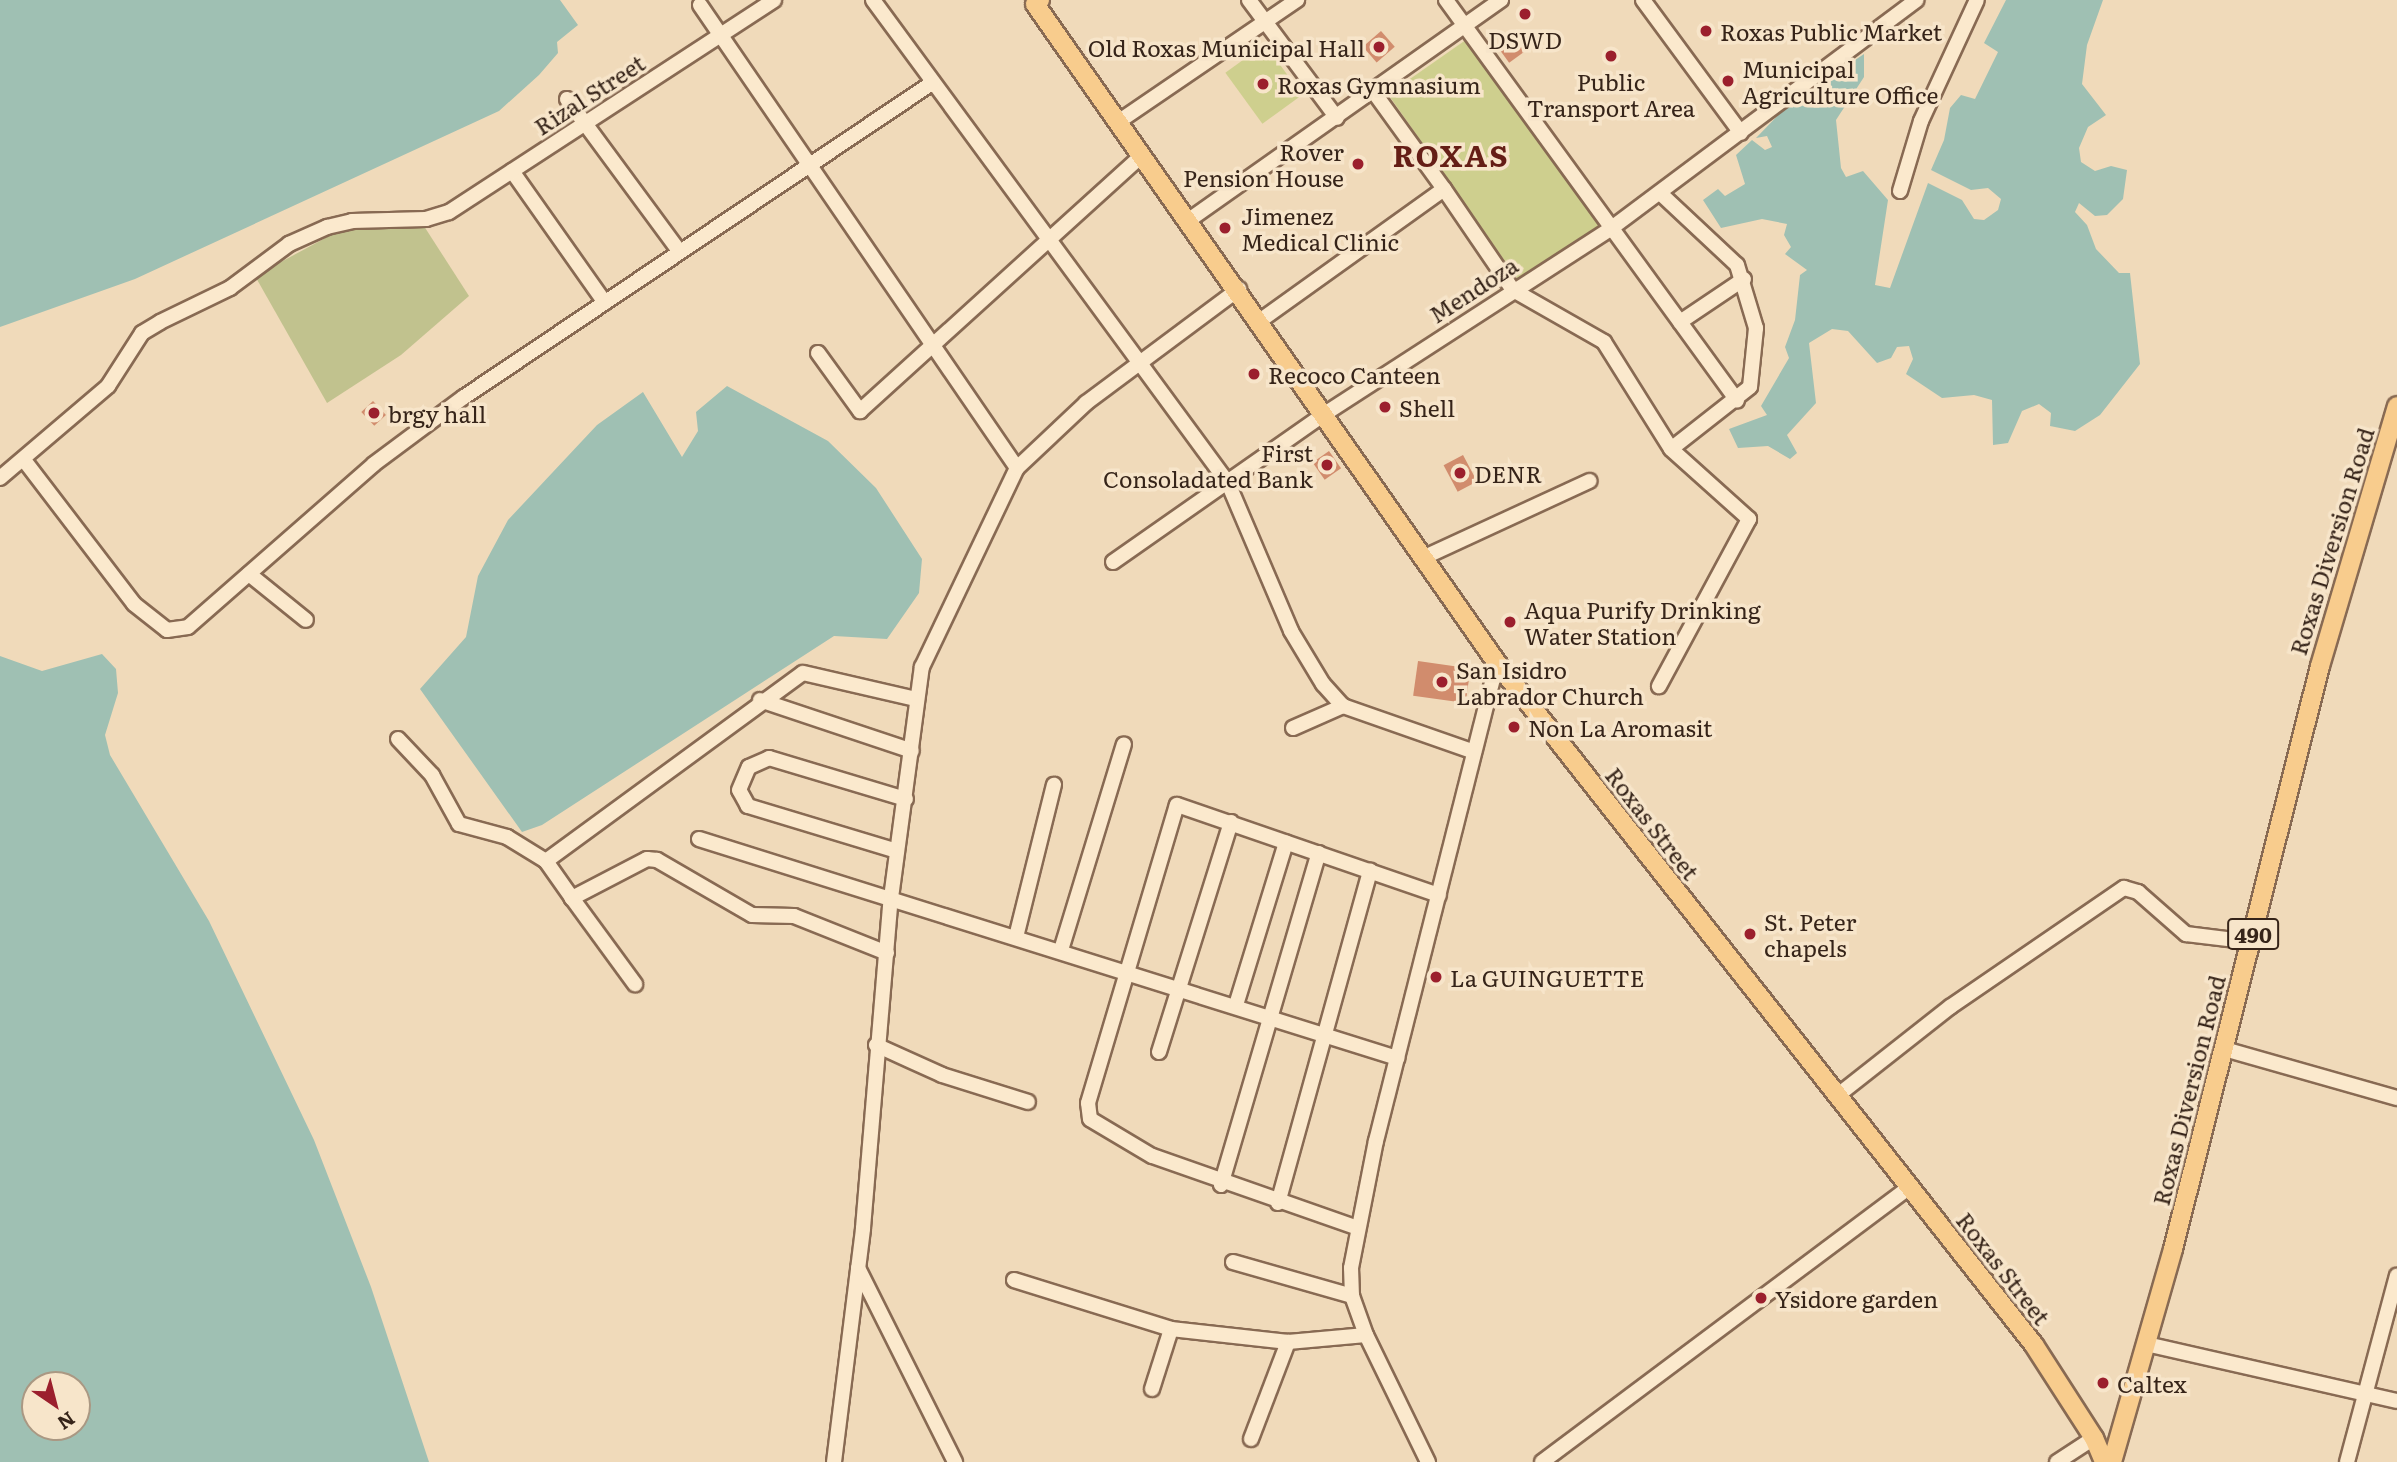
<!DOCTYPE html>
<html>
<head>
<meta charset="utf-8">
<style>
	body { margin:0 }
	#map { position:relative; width:2397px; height:1462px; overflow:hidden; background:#f0daba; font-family:Literata,serif }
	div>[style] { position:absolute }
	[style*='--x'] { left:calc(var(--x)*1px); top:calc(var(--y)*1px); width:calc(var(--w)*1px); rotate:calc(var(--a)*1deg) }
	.green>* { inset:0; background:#cecf8e; transform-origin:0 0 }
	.cemetery>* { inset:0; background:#c1c28e }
	.water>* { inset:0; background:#9fc0b3 }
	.building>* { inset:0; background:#d18c6d; transform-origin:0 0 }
	.roads { filter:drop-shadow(2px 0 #886a53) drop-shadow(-2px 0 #886a53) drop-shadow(0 2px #886a53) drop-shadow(0 -2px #886a53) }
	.minor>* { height:14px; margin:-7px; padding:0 7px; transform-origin:7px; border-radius:7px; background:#fbe9cd }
	.major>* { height:18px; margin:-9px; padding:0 9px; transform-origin:9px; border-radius:9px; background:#f8cc8d }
	.dots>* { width:19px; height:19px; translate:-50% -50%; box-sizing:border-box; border:4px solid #f7e5ca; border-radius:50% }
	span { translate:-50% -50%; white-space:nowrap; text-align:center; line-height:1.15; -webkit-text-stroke:7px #f7e5ca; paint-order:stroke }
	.shield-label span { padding:2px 5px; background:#f7e5ca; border:2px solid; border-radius:5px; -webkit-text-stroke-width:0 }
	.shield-label { font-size:21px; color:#362419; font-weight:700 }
	.poi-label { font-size:23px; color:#362419 }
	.left { translate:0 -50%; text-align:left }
	.right { translate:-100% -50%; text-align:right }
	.street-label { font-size:23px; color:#362419 }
	.district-label { font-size:30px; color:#651e16; font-weight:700; letter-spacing:2px }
	.north { position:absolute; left:21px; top:1371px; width:70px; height:70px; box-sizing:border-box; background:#f7e5ca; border:2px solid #aa9883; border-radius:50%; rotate:145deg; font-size:19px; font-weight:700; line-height:28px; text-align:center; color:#362419 }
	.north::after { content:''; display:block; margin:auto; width:24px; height:32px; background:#9b1f2d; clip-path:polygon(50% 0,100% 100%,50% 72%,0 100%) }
</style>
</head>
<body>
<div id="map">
	<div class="green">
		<div style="left:1470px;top:37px;width:233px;height:100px;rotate:55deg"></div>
		<div style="left:1265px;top:44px;width:63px;height:49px;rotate:54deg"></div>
	</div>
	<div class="cemetery">
		<div style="clip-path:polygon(422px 223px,469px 296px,401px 355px,327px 403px,255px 276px,342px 229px)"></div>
	</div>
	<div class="water">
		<div style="clip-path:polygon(0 0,560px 0,578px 25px,557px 42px,558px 53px,539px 75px,499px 111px,135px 279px,0 327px)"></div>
		<div style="clip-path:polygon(2006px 0,2103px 0,2087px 45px,2082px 84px,2106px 115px,2088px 127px,2079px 148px,2081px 162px,2095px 171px,2111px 166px,2127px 170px,2123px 199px,2107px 215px,2095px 216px,2079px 203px,2075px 212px,2087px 225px,2096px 249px,2119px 273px,2130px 273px,2140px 364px,2100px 415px,2075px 431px,2050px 426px,2051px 413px,2039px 404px,2022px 411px,2008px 443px,1993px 445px,1992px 400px,1974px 395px,1942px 398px,1906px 374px,1913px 359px,1909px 346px,1897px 347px,1891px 358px,1877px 363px,1848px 331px,1832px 329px,1809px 343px,1816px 403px,1787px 435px,1797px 453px,1790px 459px,1768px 446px,1738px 448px,1729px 429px,1767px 415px,1761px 406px,1789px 358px,1785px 347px,1795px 320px,1800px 275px,1807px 270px,1785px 254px,1791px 247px,1784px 235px,1787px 224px,1762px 219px,1721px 228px,1703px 200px,1718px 189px,1725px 196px,1745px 184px,1736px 155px,1752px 140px,1765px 150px,1772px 147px,1767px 136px,1756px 138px,1787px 106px,1864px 54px,1864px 77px,1836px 120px,1841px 168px,1846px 177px,1863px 171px,1888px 200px,1875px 285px,1890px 288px,1928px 183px,1962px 200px,1974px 219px,1984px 220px,1998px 210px,2001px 199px,1988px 188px,1971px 190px,1931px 170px,1944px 140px,1950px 108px,1961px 95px,1975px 99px,1998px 52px,1984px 43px)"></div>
		<div style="clip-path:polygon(727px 386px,828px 441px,876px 488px,922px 559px,919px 593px,887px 639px,834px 636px,542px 825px,522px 832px,420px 689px,466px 637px,478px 576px,508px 520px,597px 425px,643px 392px,682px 457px,698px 431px,696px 412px)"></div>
		<div style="clip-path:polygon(evenodd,102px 654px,116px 669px,118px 693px,105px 735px,110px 755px,209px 921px,314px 1140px,371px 1287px,429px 1462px,0 1462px,0 656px,42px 671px,102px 654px,35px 1385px,77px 1385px,77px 1427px,35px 1427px,35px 1385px)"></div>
	</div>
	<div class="building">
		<div style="left:1381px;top:31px;width:21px;height:24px;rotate:49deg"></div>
		<div style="left:1514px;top:32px;width:22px;height:22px;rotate:54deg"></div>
		<div style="left:373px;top:401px;width:19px;height:16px;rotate:47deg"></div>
		<div style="left:1329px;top:451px;width:21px;height:20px;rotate:55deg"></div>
		<div style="left:1463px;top:455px;width:30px;height:22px;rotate:62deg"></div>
		<div style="left:1418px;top:661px;width:53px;height:35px;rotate:8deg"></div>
	</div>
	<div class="roads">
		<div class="minor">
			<div style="--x:873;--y:0;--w:599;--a:53.68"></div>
			<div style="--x:1228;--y:483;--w:161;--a:66.9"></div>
			<div style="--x:1291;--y:631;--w:62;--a:58.9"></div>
			<div style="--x:1323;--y:684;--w:30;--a:48"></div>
			<div style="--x:1343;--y:706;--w:139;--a:19.3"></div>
			<div style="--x:1249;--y:0;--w:147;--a:53.3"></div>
			<div style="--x:1446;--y:0;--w:495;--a:54"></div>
			<div style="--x:1643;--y:0;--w:165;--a:53.6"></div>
			<div style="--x:700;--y:5;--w:561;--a:55.6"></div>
			<div style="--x:567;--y:99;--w:190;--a:53.6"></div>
			<div style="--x:1118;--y:122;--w:217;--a:-34.3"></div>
			<div style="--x:512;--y:171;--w:161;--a:54.8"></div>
			<div style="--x:1444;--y:189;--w:122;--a:55.7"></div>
			<div style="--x:1513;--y:290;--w:105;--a:29.7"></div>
			<div style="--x:1604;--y:342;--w:126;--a:57.9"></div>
			<div style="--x:1671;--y:449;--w:105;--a:41.9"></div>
			<div style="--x:1749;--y:519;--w:190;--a:118.3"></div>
			<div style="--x:1900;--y:191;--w:73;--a:-73.3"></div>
			<div style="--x:1921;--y:121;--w:133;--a:-65.2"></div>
			<div style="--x:1660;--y:193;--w:105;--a:43.1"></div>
			<div style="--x:1737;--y:265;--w:66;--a:73.2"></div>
			<div style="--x:1756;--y:328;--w:59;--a:95.8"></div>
			<div style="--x:1750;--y:387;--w:100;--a:141.9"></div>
			<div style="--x:1189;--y:220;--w:382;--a:-35.2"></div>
			<div style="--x:1261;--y:320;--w:225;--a:-35.6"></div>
			<div style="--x:1444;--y:189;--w:121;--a:-125.9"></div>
			<div style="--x:1680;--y:322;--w:77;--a:-33.9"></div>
			<div style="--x:818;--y:353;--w:72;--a:54.1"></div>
			<div style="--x:860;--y:411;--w:381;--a:-42.2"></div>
			<div style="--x:24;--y:460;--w:181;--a:52.6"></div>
			<div style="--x:134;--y:604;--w:42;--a:38.2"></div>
			<div style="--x:167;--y:630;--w:21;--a:-8"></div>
			<div style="--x:188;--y:627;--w:247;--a:-41.2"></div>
			<div style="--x:374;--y:464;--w:112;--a:-36.7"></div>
			<div style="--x:464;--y:397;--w:564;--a:-33.86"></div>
			<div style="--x:0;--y:478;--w:142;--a:-40.4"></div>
			<div style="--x:108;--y:386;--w:63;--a:-57.3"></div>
			<div style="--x:142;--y:333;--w:21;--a:-31"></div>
			<div style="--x:160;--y:322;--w:78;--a:-25.9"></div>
			<div style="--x:230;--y:288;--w:74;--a:-36.7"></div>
			<div style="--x:289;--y:244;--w:42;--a:-24.1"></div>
			<div style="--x:327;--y:227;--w:26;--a:-13"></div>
			<div style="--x:352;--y:221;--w:74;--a:-1.5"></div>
			<div style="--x:426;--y:219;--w:24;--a:-17"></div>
			<div style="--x:449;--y:212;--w:388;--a:-33.1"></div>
			<div style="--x:1427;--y:556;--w:179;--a:-24.8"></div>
			<div style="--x:1113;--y:562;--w:260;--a:-35"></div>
			<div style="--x:1326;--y:413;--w:342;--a:-32.9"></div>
			<div style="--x:1613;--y:227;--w:379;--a:-36.8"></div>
			<div style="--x:249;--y:574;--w:73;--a:38.9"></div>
			<div style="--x:760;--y:700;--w:160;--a:18.5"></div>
			<div style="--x:1293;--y:728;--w:55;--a:-23.7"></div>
			<div style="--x:398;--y:739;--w:50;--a:46.6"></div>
			<div style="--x:432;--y:775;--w:56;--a:61.1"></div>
			<div style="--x:459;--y:824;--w:50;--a:15.2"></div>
			<div style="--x:507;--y:837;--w:46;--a:31.6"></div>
			<div style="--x:699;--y:839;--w:732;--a:17.42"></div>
			<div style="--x:897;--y:851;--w:156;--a:-163.2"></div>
			<div style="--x:748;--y:806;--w:18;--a:-119"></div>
			<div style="--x:739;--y:790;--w:25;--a:-67"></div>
			<div style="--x:749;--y:767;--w:22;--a:-24"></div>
			<div style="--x:769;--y:758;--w:143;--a:16.7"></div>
			<div style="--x:572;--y:898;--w:107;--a:53.8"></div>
			<div style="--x:1016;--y:937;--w:157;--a:-76"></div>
			<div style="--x:1061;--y:950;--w:215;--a:-73"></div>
			<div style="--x:887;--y:953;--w:100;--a:-158.3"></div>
			<div style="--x:794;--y:916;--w:42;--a:-178.6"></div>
			<div style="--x:752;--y:915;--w:110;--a:-149.9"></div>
			<div style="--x:657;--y:860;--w:10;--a:-174"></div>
			<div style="--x:647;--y:859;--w:85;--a:152.5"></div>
			<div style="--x:572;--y:898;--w:45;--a:-125.1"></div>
			<div style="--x:546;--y:861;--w:318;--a:-36.2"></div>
			<div style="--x:803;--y:673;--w:116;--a:13"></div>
			<div style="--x:1236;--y:1005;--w:170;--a:-72.9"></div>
			<div style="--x:876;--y:1045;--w:72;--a:24.4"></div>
			<div style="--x:942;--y:1075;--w:90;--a:17.4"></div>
			<div style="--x:2224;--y:1049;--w:180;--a:15.8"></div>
			<div style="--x:1159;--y:1052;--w:241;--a:-72.6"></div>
			<div style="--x:1837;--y:1096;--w:144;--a:-38.2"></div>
			<div style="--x:1950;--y:1007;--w:211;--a:-34.4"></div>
			<div style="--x:2124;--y:888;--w:15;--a:16"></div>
			<div style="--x:2138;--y:892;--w:64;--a:41.2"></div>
			<div style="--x:2186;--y:934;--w:65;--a:7"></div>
			<div style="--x:1221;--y:1185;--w:346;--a:-73.6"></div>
			<div style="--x:1278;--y:1203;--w:345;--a:-74.5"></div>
			<div style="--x:1358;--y:1228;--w:218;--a:-160.7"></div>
			<div style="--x:1152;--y:1156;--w:72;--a:-149.2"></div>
			<div style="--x:1090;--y:1119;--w:16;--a:-97"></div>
			<div style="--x:1088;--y:1103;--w:311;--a:-73.4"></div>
			<div style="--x:1177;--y:805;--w:277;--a:19"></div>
			<div style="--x:1233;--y:1262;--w:124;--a:15.9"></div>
			<div style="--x:858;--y:1268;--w:217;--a:63.4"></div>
			<div style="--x:1014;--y:1280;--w:164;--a:17.3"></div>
			<div style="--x:1171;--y:1329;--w:118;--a:6.3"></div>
			<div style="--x:1288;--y:1342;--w:78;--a:-5.1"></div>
			<div style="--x:2146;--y:1344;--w:257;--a:12.8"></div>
			<div style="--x:1152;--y:1389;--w:63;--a:-72.4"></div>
			<div style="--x:1251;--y:1439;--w:104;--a:-69.1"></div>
			<div style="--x:834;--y:1462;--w:236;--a:-82.9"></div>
			<div style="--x:863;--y:1228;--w:331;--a:-85.2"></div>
			<div style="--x:891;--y:898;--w:233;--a:-82.4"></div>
			<div style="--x:922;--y:667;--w:221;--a:-64.5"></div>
			<div style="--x:1017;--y:468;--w:95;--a:-43.3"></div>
			<div style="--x:1086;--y:403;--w:191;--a:-36.7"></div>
			<div style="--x:1428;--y:1462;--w:141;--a:-116"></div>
			<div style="--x:1366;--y:1335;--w:41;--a:-109.7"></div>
			<div style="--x:1352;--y:1296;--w:28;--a:-92"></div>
			<div style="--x:1351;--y:1268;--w:129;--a:-78.9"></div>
			<div style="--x:1376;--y:1141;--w:493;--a:-75.8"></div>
			<div style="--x:1542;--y:1462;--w:459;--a:-36.8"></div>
			<div style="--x:2057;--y:1462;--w:44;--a:-33"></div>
			<div style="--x:2347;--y:1462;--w:193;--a:-75"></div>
		</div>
		<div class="major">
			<div style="--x:1040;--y:0;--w:6;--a:141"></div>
			<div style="--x:1035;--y:4;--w:805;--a:54.97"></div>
			<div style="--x:1497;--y:663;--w:868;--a:51.78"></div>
			<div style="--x:2034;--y:1345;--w:111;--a:57.2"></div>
			<div style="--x:2094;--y:1438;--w:26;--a:67"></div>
			<div style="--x:2112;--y:1462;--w:222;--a:-74"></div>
			<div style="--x:2173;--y:1249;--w:601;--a:-75.85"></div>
			<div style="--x:2320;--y:666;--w:271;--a:-73.5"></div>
		</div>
	</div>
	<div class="dots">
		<div style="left:1525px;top:14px;background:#9b1f2d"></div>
		<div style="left:1706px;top:31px;background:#9b1f2d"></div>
		<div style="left:1379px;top:47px;background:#9b1f2d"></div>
		<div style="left:1611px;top:56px;background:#9b1f2d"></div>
		<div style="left:1728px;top:81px;background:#9b1f2d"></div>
		<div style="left:1263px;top:84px;background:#9b1f2d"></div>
		<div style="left:1358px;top:164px;background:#9b1f2d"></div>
		<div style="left:1225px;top:228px;background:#9b1f2d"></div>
		<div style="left:1254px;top:374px;background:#9b1f2d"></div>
		<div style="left:1385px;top:407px;background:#9b1f2d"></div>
		<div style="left:374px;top:413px;background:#9b1f2d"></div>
		<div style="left:1327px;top:465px;background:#9b1f2d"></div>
		<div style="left:1460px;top:473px;background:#9b1f2d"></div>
		<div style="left:1510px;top:622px;background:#9b1f2d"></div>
		<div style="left:1442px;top:682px;background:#9b1f2d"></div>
		<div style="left:1514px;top:727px;background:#9b1f2d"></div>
		<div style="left:1750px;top:934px;background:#9b1f2d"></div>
		<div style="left:1436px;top:977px;background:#9b1f2d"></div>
		<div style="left:1761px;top:1298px;background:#9b1f2d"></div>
		<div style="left:2103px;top:1383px;background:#9b1f2d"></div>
	</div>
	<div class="shield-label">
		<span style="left:2253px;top:934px">490</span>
	</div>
	<div class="poi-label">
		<span class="left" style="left:1720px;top:31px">Roxas Public Market</span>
		<span style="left:1525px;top:39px">DSWD</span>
		<span class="right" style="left:1365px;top:47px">Old Roxas Municipal Hall</span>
		<span class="left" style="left:1742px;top:81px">Municipal<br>Agriculture Office</span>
		<span style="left:1611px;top:94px">Public<br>Transport Area</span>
		<span class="left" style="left:1277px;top:84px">Roxas Gymnasium</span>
		<span class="right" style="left:1344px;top:164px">Rover<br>Pension House</span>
		<span class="left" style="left:1241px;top:228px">Jimenez<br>Medical Clinic</span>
		<span class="left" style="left:1268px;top:374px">Recoco Canteen</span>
		<span class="left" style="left:1399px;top:407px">Shell</span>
		<span class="left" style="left:388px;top:413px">brgy hall</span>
		<span class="right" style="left:1313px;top:465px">First<br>Consoladated Bank</span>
		<span class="left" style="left:1474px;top:473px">DENR</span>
		<span class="left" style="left:1524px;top:622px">Aqua Purify Drinking<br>Water Station</span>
		<span class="left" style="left:1456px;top:682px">San Isidro<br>Labrador Church</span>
		<span class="left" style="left:1528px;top:727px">Non La Aromasit</span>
		<span class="left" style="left:1764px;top:934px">St. Peter<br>chapels</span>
		<span class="left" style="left:1450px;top:977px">La GUINGUETTE</span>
		<span class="left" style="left:1775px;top:1298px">Ysidore garden</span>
		<span class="left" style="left:2117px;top:1383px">Caltex</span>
	</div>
	<div class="street-label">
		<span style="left:589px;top:94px;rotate:-33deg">Rizal Street</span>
		<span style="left:1473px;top:289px;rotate:-33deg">Mendoza</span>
		<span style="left:2331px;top:541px;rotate:-73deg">Roxas Diversion Road</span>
		<span style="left:1653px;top:823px;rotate:52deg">Roxas Street</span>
		<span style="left:2188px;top:1090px;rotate:-76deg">Roxas Diversion Road</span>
		<span style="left:2004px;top:1268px;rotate:52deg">Roxas Street</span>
	</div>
	<div class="district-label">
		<span style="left:1451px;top:154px">ROXAS</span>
	</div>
	<div class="north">N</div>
</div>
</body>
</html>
